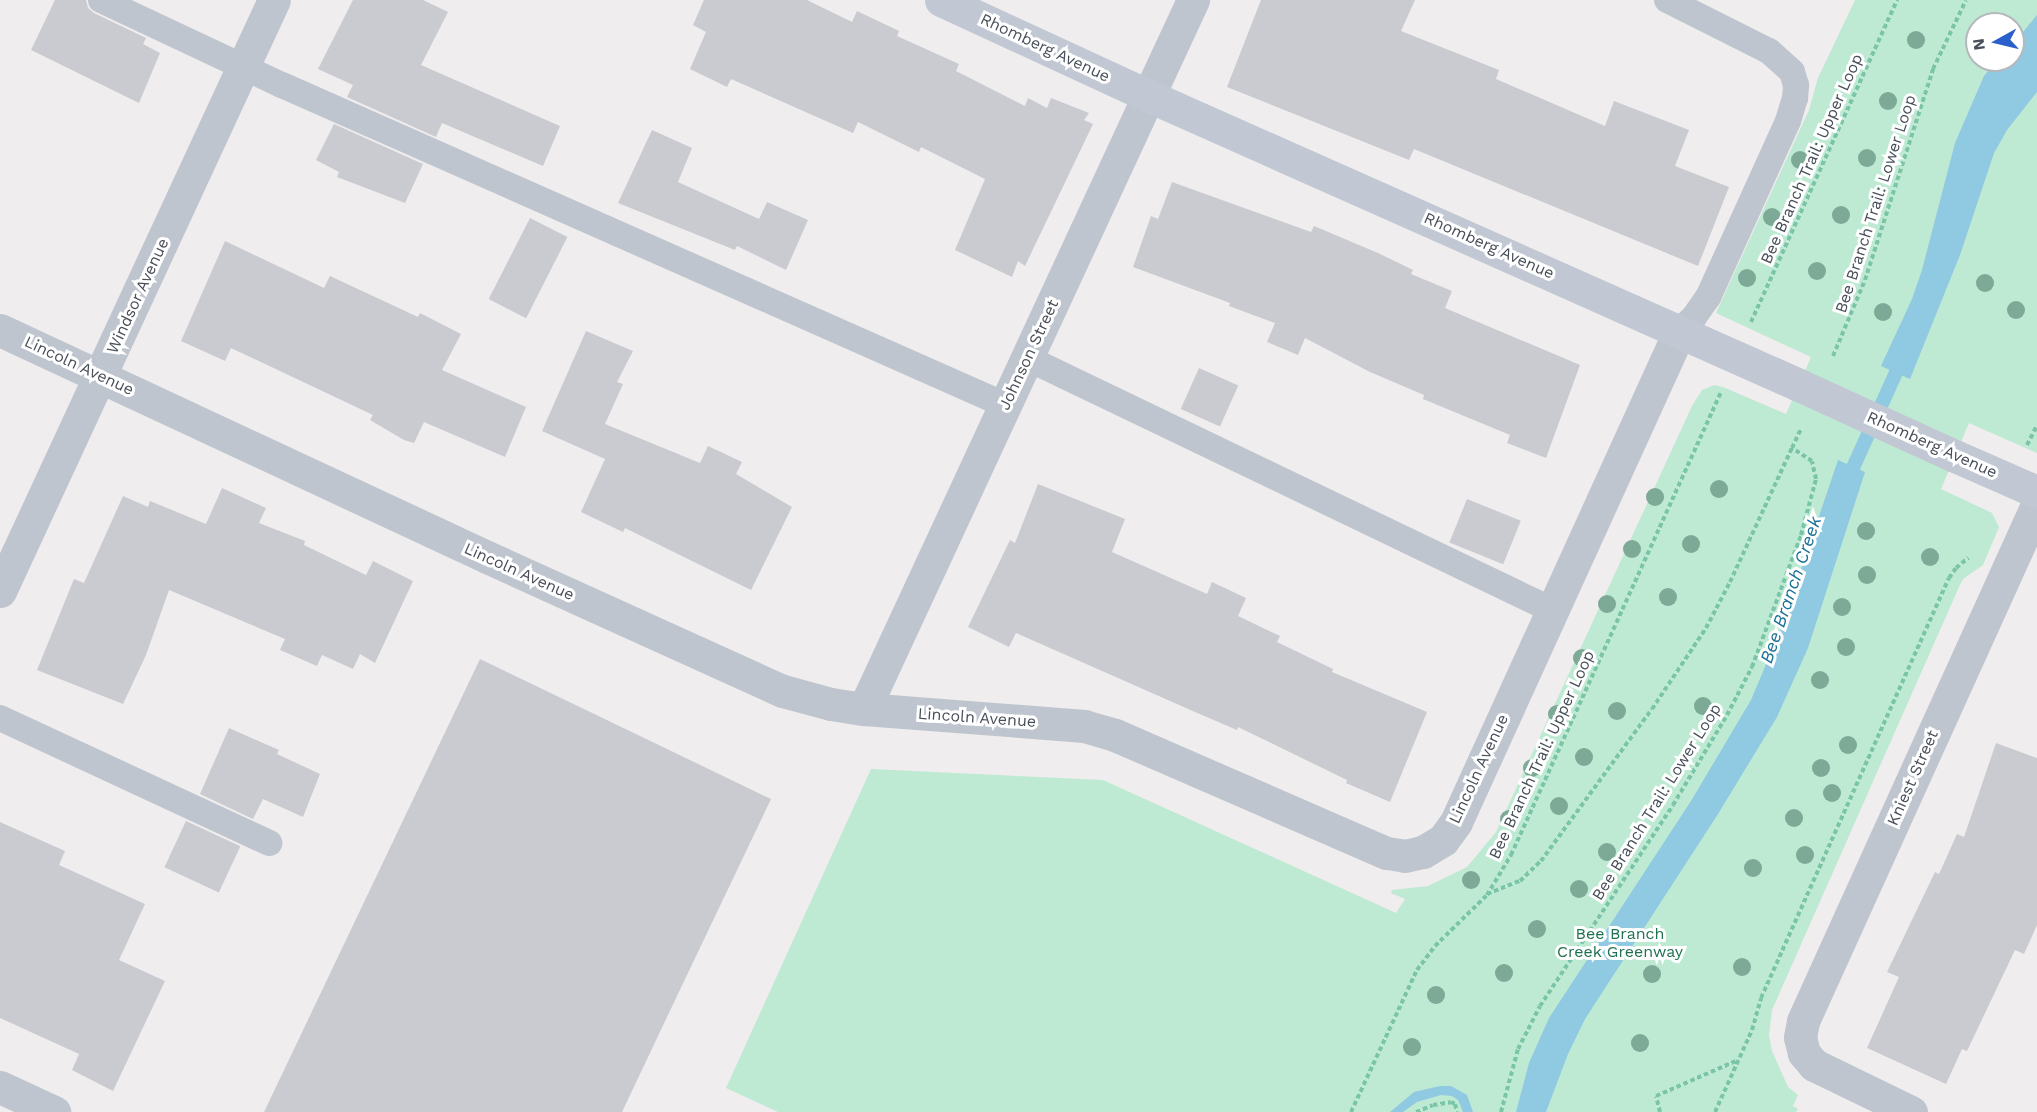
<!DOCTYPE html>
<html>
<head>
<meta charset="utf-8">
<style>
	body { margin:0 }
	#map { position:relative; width:2037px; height:1112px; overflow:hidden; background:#efeded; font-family:"Work Sans",sans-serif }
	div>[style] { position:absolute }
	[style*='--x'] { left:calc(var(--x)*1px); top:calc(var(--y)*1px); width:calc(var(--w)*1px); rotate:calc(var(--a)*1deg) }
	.green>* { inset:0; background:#bee9d3 }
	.water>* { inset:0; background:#90c9e2 }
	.stream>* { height:14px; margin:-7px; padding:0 7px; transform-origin:7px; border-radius:7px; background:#90c9e2 }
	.building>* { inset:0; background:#cacbd1; transform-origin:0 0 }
	.path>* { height:4px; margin-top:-2px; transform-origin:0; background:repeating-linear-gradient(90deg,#7ac4a7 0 4.5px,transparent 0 7.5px) }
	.service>* { height:26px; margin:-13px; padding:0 13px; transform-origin:13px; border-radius:13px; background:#bfc5ce }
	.minor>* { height:33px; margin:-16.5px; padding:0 16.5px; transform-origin:16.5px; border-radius:16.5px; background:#bfc5ce }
	.secondary>* { height:33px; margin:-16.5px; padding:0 16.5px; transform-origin:16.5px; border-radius:16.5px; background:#c1c8d4 }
	.secondary-bridge>* { height:33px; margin:-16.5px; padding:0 16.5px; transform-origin:16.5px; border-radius:16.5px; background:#c1c8d4 }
	.trees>* { width:18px; height:18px; margin:-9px; border-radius:50%; background:#7da997 }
	span { translate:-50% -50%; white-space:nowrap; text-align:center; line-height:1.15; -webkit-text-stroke:6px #fff; paint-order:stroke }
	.street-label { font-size:16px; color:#474e58 }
	.park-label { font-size:16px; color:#1f7151 }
	.water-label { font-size:18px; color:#1a7198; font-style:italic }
	.north { position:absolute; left:1965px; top:12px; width:60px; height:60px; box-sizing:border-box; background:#fff; border:2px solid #b5b8bc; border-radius:50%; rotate:262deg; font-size:16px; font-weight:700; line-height:24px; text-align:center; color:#474e58 }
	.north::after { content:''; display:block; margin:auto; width:21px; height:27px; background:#2a60cb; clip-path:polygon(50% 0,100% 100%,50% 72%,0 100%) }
</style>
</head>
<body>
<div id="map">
	<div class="green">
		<div style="clip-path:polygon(evenodd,1855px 0,2037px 0,2037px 453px,1969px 423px,1941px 489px,1992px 513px,1999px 527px,1983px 565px,1963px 579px,1959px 587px,1772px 1010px,1769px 1035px,1772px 1051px,1788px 1087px,1798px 1095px,1793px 1106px,1798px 1109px,1796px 1112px,778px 1112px,726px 1088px,871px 769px,1103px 780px,1396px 913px,1405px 899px,1391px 893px,1392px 890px,1428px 886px,1467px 867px,1496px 832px,1692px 406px,1702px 390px,1714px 385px,1723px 387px,1786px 414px,1811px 357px,1716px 313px,1809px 110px,1818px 78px,1855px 0,1977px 24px,2013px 24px,2013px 60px,1977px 60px,1977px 24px)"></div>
	</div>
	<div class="water">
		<div style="clip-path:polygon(2037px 15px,2037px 92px,2007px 130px,1994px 153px,1960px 255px,1910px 379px,1881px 366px,1912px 299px,1922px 270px,1955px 143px,1984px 76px,1997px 60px,2013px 60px,2013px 44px)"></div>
		<div style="clip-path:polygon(1838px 460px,1865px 472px,1808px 648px,1777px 717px,1718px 814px,1585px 1019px,1568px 1054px,1546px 1112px,1516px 1112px,1529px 1063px,1549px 1018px,1691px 801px,1751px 700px,1781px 629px)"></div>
		<div style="clip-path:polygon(1440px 1086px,1451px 1086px,1467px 1095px,1473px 1112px,1463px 1112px,1458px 1100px,1452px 1096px,1441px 1095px,1417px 1102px,1403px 1112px,1390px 1112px,1414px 1092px)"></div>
	</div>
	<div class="stream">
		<div style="--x:1847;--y:481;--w:136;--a:-65.7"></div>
	</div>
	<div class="building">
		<div style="clip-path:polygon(55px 0,86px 0,88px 8px,94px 13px,146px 38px,143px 44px,160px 53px,139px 103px,31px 50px)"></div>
		<div style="clip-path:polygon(353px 0,423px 0,448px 12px,421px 65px,560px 126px,543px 166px,442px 123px,436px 137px,347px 97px,353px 85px,318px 69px)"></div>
		<div style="clip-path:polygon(704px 0,807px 0,852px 22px,857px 11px,899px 31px,897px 36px,959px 64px,956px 71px,1025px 106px,1028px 98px,1047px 108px,1051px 98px,1089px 113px,1084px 120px,1093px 124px,1025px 266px,1018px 261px,1012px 277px,955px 250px,985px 179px,921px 147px,919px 152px,858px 122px,853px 133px,731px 79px,727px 87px,690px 69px,706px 32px,693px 25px)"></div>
		<div style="clip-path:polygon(1261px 0,1415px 0,1401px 31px,1499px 70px,1496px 79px,1605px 126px,1614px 101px,1689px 130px,1675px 166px,1729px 187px,1698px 266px,1414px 149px,1409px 160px,1227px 87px)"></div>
		<div style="clip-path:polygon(334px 124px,423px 164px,405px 203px,337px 177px,339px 172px,316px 160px)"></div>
		<div style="clip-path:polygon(652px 130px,692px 148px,678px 182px,759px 219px,767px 202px,808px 220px,786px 270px,737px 246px,735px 250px,618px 203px)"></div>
		<div style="clip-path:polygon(1172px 182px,1311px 232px,1314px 226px,1378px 253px,1413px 270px,1411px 274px,1452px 291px,1445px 308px,1580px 365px,1546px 458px,1507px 443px,1510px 435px,1423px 399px,1424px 395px,1370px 372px,1305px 338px,1298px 355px,1267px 342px,1275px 323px,1229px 306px,1230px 303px,1133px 267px,1151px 216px,1158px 219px)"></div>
		<div style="left:530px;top:218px;width:42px;height:91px;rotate:27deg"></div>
		<div style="clip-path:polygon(225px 241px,324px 288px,330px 276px,418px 317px,420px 313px,461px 334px,442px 370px,526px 407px,505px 457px,424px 422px,414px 443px,404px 440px,370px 420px,373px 415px,231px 348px,225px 361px,181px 341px)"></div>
		<div style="clip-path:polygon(586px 331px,633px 351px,617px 382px,623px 384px,605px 424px,700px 463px,708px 446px,742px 462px,736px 474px,792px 507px,751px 590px,625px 528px,623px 532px,581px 512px,605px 459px,542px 431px)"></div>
		<div style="left:1199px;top:368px;width:43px;height:45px;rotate:24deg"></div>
		<div style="clip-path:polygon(1038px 484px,1125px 519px,1112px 552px,1207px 594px,1212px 582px,1246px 598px,1238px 616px,1280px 636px,1277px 642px,1333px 669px,1332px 672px,1427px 712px,1390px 802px,1346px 783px,1347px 780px,1238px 727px,1237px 730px,1195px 712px,1016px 633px,1009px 647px,968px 627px,1010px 540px,1015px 543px)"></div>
		<div style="clip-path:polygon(222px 488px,266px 508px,259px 523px,305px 541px,304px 545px,366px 575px,373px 561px,413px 581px,375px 663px,360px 654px,353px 669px,322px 655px,317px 666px,280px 650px,285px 639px,169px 590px,146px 655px,123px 704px,37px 670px,74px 579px,84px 583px,123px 496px,148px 507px,150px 501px,206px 524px)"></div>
		<div style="left:1467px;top:499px;width:58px;height:47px;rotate:22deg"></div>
		<div style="clip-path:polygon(480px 659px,771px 799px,677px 996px,622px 1112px,264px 1112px)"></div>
		<div style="clip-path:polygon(229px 728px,279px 750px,277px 754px,320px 774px,303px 817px,263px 799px,253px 819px,200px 794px)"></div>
		<div style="clip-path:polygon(1996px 743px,2037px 758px,2037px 925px,2024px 954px,2015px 950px,1967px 1051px,1962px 1049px,1946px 1084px,1867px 1048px,1899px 977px,1887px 972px,1935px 872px,1939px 874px,1957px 834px,1964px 837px)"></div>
		<div style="left:186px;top:821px;width:60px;height:51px;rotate:25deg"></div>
		<div style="clip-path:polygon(0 822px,65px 851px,59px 865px,145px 904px,119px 960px,165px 981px,113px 1091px,72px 1070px,79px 1054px,0 1018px)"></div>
	</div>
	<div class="path">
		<div style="--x:1751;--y:322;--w:354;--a:-65.6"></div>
		<div style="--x:1833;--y:356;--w:82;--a:-67.2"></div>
		<div style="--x:1865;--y:280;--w:222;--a:-72.1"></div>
		<div style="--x:1933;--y:69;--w:76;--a:-64.4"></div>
		<div style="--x:2027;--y:445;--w:22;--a:-63"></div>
		<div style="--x:1487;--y:894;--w:35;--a:-22"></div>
		<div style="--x:1520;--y:881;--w:29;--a:-44"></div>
		<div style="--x:1541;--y:861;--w:188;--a:-53.9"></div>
		<div style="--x:1652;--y:709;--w:97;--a:-56.3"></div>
		<div style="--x:1706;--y:628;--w:52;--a:-62.4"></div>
		<div style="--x:1730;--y:582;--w:148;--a:-65.2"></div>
		<div style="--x:1351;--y:1112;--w:157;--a:-65.1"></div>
		<div style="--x:1417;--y:970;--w:30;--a:-53"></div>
		<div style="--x:1435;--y:946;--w:73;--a:-44.4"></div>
		<div style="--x:1487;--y:895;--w:47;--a:-59"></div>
		<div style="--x:1511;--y:855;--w:508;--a:-65.6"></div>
		<div style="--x:1416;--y:1112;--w:18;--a:-22"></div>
		<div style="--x:1433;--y:1105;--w:18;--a:-9"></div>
		<div style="--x:1451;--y:1102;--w:4;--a:27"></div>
		<div style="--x:1455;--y:1104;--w:8;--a:76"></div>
		<div style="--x:1501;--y:1112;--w:65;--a:-74.9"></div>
		<div style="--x:1518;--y:1049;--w:48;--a:-62.9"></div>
		<div style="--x:1540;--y:1006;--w:241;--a:-56.5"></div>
		<div style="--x:1673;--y:805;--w:105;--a:-59"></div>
		<div style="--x:1727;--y:715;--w:54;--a:-62.5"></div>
		<div style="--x:1752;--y:667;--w:141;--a:-69.6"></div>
		<div style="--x:1801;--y:535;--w:58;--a:-75"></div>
		<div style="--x:1816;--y:479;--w:18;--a:-103"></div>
		<div style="--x:1812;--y:461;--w:24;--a:-147"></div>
		<div style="--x:1792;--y:448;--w:21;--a:-65"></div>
		<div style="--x:1660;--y:1112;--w:16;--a:-104"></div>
		<div style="--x:1656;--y:1096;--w:90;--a:-23.7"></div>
		<div style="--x:1715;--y:1112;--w:90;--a:-65.7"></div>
		<div style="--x:1752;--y:1030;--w:33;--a:-74"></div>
		<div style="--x:1761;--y:998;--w:460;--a:-65.9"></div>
		<div style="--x:1949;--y:578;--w:12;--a:-55"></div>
		<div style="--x:1956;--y:568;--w:16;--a:-40"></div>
	</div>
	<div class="service">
		<div style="--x:101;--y:0;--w:200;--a:25.2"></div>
		<div style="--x:282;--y:85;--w:791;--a:23.87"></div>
		<div style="--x:1667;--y:0;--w:114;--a:26.6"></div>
		<div style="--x:1769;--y:51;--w:31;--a:42"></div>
		<div style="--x:1792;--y:72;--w:14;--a:73"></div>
		<div style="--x:1796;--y:85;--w:13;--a:94"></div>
		<div style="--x:1795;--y:98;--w:24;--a:107"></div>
		<div style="--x:1788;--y:121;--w:193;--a:114.4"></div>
		<div style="--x:1708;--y:297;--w:24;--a:125"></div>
		<div style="--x:1694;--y:317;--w:19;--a:137"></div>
		<div style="--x:1027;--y:358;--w:582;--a:25.64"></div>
		<div style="--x:0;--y:718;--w:297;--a:24.9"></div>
	</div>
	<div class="minor">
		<div style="--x:0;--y:330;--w:537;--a:24.99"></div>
		<div style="--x:487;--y:557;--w:325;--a:24.4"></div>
		<div style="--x:783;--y:691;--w:50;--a:15.2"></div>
		<div style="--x:831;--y:704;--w:33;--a:9"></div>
		<div style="--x:864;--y:709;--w:221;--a:4.4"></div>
		<div style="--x:1084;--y:726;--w:32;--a:16"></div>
		<div style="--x:1115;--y:735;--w:296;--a:23.5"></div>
		<div style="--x:1387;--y:853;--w:18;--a:9"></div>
		<div style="--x:1405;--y:856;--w:18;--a:-13"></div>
		<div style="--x:1423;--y:852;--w:23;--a:-31"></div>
		<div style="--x:1443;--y:840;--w:22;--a:-54"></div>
		<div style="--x:1456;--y:822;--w:541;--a:-65.52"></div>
		<div style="--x:0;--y:591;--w:651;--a:-65.13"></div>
		<div style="--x:864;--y:709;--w:782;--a:-65.11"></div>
		<div style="--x:0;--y:1087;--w:60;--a:24.8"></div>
		<div style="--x:1911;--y:1112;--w:108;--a:-154.1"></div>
		<div style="--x:1814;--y:1065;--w:16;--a:-130"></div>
		<div style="--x:1804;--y:1053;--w:16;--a:-104"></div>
		<div style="--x:1800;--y:1037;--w:16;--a:-79"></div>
		<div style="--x:1803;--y:1021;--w:567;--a:-65.61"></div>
	</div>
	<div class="secondary">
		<div style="--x:941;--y:0;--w:229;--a:24.8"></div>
		<div style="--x:1149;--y:96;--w:711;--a:23.97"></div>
		<div style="--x:1955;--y:456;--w:90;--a:23.7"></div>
	</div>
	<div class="secondary-bridge">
		<div style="--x:1799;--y:385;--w:171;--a:24.5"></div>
	</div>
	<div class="trees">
		<div style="left:1916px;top:40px"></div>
		<div style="left:1888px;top:101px"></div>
		<div style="left:1867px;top:158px"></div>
		<div style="left:1800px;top:160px"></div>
		<div style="left:1841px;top:215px"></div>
		<div style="left:1772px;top:217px"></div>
		<div style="left:1817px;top:271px"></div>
		<div style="left:1747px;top:278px"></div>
		<div style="left:1985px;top:283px"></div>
		<div style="left:2016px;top:310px"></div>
		<div style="left:1883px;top:312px"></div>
		<div style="left:1719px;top:489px"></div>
		<div style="left:1655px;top:497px"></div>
		<div style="left:1866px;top:531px"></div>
		<div style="left:1691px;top:544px"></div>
		<div style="left:1632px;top:549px"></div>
		<div style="left:1930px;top:557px"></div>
		<div style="left:1867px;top:575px"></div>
		<div style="left:1668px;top:597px"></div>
		<div style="left:1607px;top:604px"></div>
		<div style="left:1842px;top:607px"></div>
		<div style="left:1846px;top:647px"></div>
		<div style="left:1582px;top:658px"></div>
		<div style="left:1820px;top:680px"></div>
		<div style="left:1703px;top:706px"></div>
		<div style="left:1617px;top:711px"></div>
		<div style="left:1557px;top:714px"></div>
		<div style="left:1848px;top:745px"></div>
		<div style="left:1584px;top:757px"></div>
		<div style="left:1532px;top:768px"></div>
		<div style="left:1821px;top:768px"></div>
		<div style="left:1832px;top:793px"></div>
		<div style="left:1559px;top:806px"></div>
		<div style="left:1794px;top:818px"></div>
		<div style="left:1509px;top:819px"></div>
		<div style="left:1607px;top:852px"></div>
		<div style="left:1805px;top:855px"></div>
		<div style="left:1753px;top:868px"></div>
		<div style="left:1471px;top:880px"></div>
		<div style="left:1579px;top:889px"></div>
		<div style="left:1537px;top:929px"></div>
		<div style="left:1742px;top:967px"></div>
		<div style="left:1504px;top:973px"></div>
		<div style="left:1652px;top:974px"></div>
		<div style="left:1436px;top:995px"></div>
		<div style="left:1640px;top:1043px"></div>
		<div style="left:1412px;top:1047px"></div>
	</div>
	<div class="street-label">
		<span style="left:1045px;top:48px;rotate:25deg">Rhomberg Avenue</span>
		<span style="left:1812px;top:159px;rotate:-66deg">Bee Branch Trail: Upper Loop</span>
		<span style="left:1876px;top:204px;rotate:-72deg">Bee Branch Trail: Lower Loop</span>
		<span style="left:1489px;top:246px;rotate:24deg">Rhomberg Avenue</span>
		<span style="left:138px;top:296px;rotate:-65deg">Windsor Avenue</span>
		<span style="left:1029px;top:355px;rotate:-65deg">Johnson Street</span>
		<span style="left:79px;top:366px;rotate:25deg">Lincoln Avenue</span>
		<span style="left:1932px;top:445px;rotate:24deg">Rhomberg Avenue</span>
		<span style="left:519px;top:572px;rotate:24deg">Lincoln Avenue</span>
		<span style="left:977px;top:718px;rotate:4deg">Lincoln Avenue</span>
		<span style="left:1542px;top:755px;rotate:-65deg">Bee Branch Trail: Upper Loop</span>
		<span style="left:1479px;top:769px;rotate:-65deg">Lincoln Avenue</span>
		<span style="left:1913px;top:778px;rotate:-66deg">Kniest Street</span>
		<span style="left:1657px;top:802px;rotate:-58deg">Bee Branch Trail: Lower Loop</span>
	</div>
	<div class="park-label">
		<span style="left:1620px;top:943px">Bee Branch<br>Creek Greenway</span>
	</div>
	<div class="water-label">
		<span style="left:1791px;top:590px;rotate:-71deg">Bee Branch Creek</span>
	</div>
	<div class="north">N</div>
</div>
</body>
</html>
